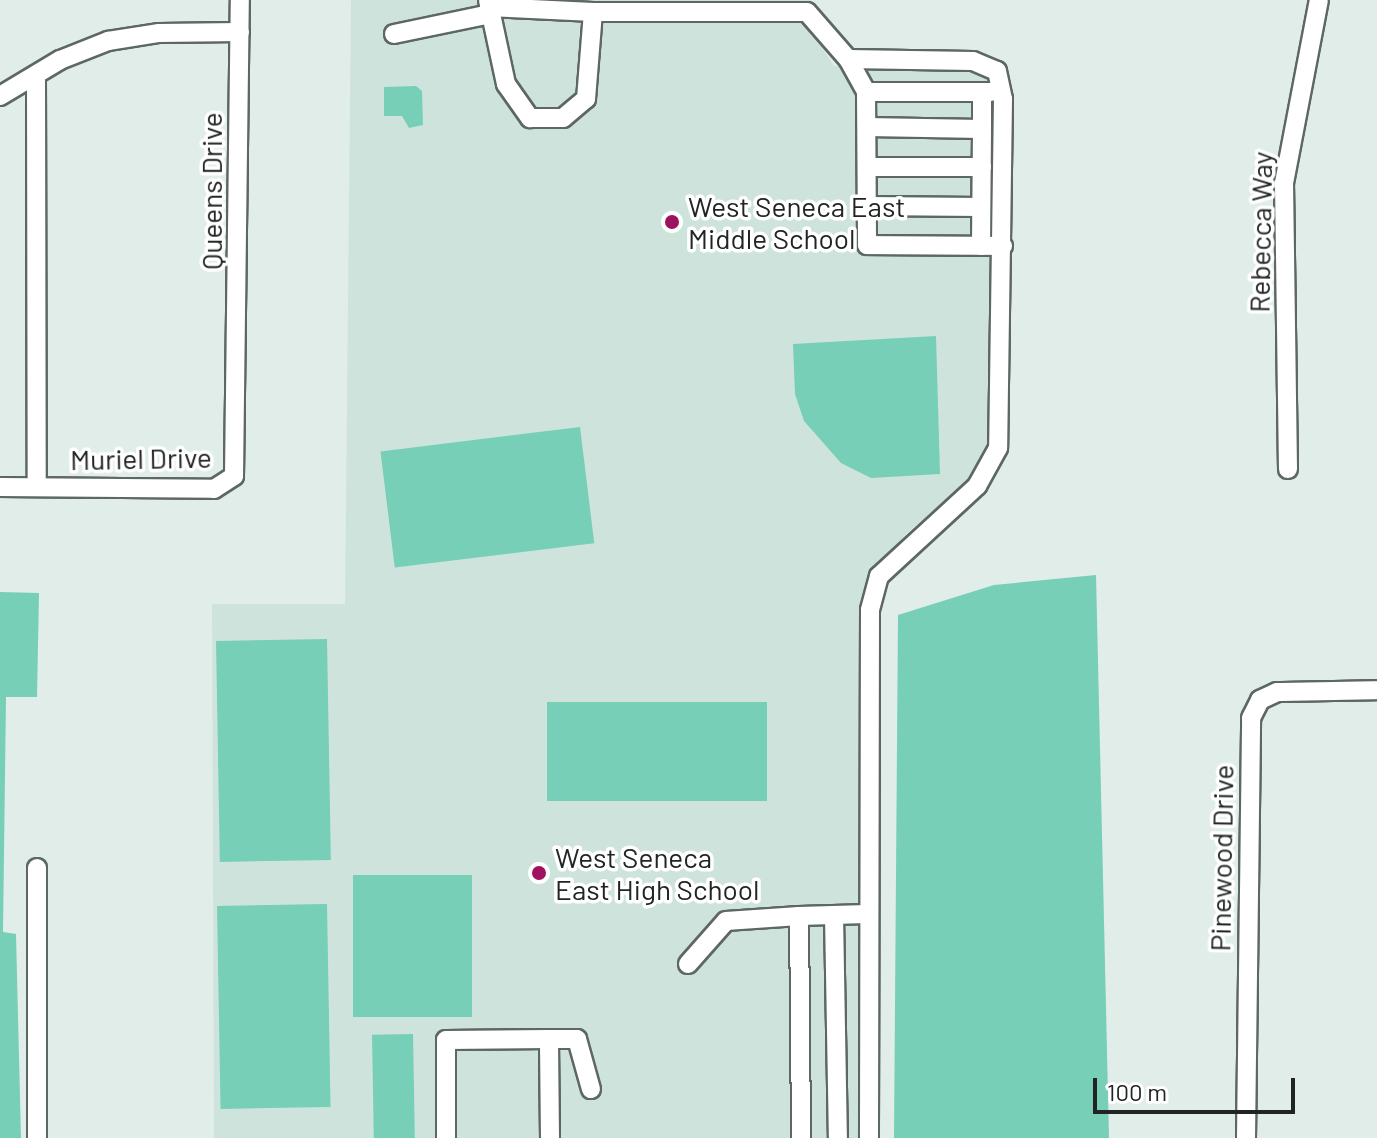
<!DOCTYPE html>
<html>
<head>
<meta charset="utf-8">
<style>
	body { margin:0 }
	#map { position:relative; width:1377px; height:1138px; overflow:hidden; background:#e1ede9; font-family:Barlow,sans-serif }
	div>[style] { position:absolute }
	[style*='--x'] { left:calc(var(--x)*1px); top:calc(var(--y)*1px); width:calc(var(--w)*1px); rotate:calc(var(--a)*1deg) }
	.built>* { inset:0; background:#cfe3dd }
	.green>* { inset:0; background:#76cfb6; transform-origin:0 0 }
	.roads { filter:drop-shadow(2px 0 #5d6763) drop-shadow(-2px 0 #5d6763) drop-shadow(0 2px #5d6763) drop-shadow(0 -2px #5d6763) }
	.minor>* { height:18px; margin:-9px; padding:0 9px; transform-origin:9px; border-radius:9px; background:#fff }
	.dots>* { width:22px; height:22px; translate:-50% -50%; box-sizing:border-box; border:4px solid #fff; border-radius:50% }
	span { translate:-50% -50%; white-space:nowrap; text-align:center; line-height:1.15; -webkit-text-stroke:7px #fff; paint-order:stroke }
	.street-label { font-size:28px; color:#202423 }
	.poi-label { font-size:28px; color:#202423 }
	.left { translate:0 -50%; text-align:left }
	.scale { position:absolute; left:1093px; top:1078px; width:202px; height:36px; box-sizing:border-box; border:4px solid #202423; border-top:0; padding-left:10px; font-size:24px; line-height:28px; white-space:nowrap; color:#202423; -webkit-text-stroke:6px #fff; paint-order:stroke }
</style>
</head>
<body>
<div id="map">
	<div class="built">
		<div style="clip-path:polygon(351px 0,811px 0,811px 31px,834px 66px,982px 66px,995px 82px,987px 455px,971px 478px,907px 533px,883px 561px,865px 607px,862px 1138px,214px 1138px,212px 604px,345px 604px)"></div>
	</div>
	<div class="green">
		<div style="clip-path:polygon(416px 86px,422px 91px,423px 125px,409px 128px,402px 116px,384px 116px,384px 87px)"></div>
		<div style="clip-path:polygon(936px 336px,940px 474px,871px 478px,841px 463px,804px 421px,795px 394px,793px 344px)"></div>
		<div style="left:580px;top:427px;width:117px;height:201px;rotate:83deg"></div>
		<div style="clip-path:polygon(1096px 575px,1109px 1138px,894px 1138px,898px 615px,994px 585px)"></div>
		<div style="clip-path:polygon(0 592px,39px 593px,37px 697px,6px 697px,3px 932px,16px 934px,21px 1138px,0 1138px)"></div>
		<div style="left:327px;top:639px;width:221px;height:111px;rotate:89deg"></div>
		<div style="left:547px;top:702px;width:220px;height:99px"></div>
		<div style="left:353px;top:875px;width:119px;height:142px"></div>
		<div style="left:327px;top:904px;width:203px;height:110px;rotate:89deg"></div>
		<div style="left:413px;top:1034px;width:104px;height:41px;rotate:89deg"></div>
	</div>
	<div class="roads">
		<div class="minor">
			<div style="--x:488;--y:0;--w:86;--a:77.9"></div>
			<div style="--x:506;--y:84;--w:42;--a:54.8"></div>
			<div style="--x:530;--y:118;--w:33;--a:0"></div>
			<div style="--x:563;--y:118;--w:30;--a:-40"></div>
			<div style="--x:586;--y:99;--w:87;--a:-85.4"></div>
			<div style="--x:593;--y:12;--w:104;--a:-177.2"></div>
			<div style="--x:593;--y:12;--w:214;--a:0"></div>
			<div style="--x:807;--y:12;--w:62;--a:48.9"></div>
			<div style="--x:848;--y:59;--w:125;--a:0.9"></div>
			<div style="--x:973;--y:61;--w:26;--a:23"></div>
			<div style="--x:997;--y:71;--w:29;--a:78"></div>
			<div style="--x:1003;--y:99;--w:349;--a:90.8"></div>
			<div style="--x:998;--y:448;--w:43;--a:118.9"></div>
			<div style="--x:977;--y:486;--w:133;--a:137.4"></div>
			<div style="--x:879;--y:576;--w:35;--a:105"></div>
			<div style="--x:870;--y:610;--w:528;--a:90.11"></div>
			<div style="--x:394;--y:34;--w:99;--a:-11.7"></div>
			<div style="--x:848;--y:59;--w:38;--a:61"></div>
			<div style="--x:866;--y:92;--w:153;--a:89.6"></div>
			<div style="--x:867;--y:245;--w:136;--a:0.4"></div>
			<div style="--x:36;--y:76;--w:411;--a:89.9"></div>
			<div style="--x:866;--y:92;--w:125;--a:0"></div>
			<div style="--x:0;--y:96;--w:70;--a:-31"></div>
			<div style="--x:60;--y:60;--w:52;--a:-21.6"></div>
			<div style="--x:108;--y:41;--w:52;--a:-8.9"></div>
			<div style="--x:159;--y:33;--w:81;--a:-0.7"></div>
			<div style="--x:867;--y:127;--w:115;--a:1"></div>
			<div style="--x:982;--y:129;--w:37;--a:-90"></div>
			<div style="--x:867;--y:167;--w:115;--a:0"></div>
			<div style="--x:867;--y:206;--w:114;--a:0.5"></div>
			<div style="--x:981;--y:246;--w:117;--a:-89.5"></div>
			<div style="--x:1288;--y:469;--w:286;--a:-90.8"></div>
			<div style="--x:1284;--y:183;--w:186;--a:-79.2"></div>
			<div style="--x:0;--y:487;--w:214;--a:0.5"></div>
			<div style="--x:214;--y:489;--w:24;--a:-33"></div>
			<div style="--x:234;--y:476;--w:476;--a:-89.3"></div>
			<div style="--x:834;--y:915;--w:223;--a:89"></div>
			<div style="--x:688;--y:964;--w:57;--a:-48.5"></div>
			<div style="--x:726;--y:921;--w:73;--a:-3.9"></div>
			<div style="--x:37;--y:1138;--w:270;--a:-90"></div>
			<div style="--x:446;--y:1138;--w:98;--a:-90"></div>
			<div style="--x:446;--y:1040;--w:103;--a:-0.6"></div>
			<div style="--x:550;--y:1138;--w:99;--a:-90.6"></div>
			<div style="--x:549;--y:1039;--w:28;--a:0"></div>
			<div style="--x:577;--y:1039;--w:52;--a:74.4"></div>
			<div style="--x:801;--y:1138;--w:222;--a:-90.5"></div>
			<div style="--x:799;--y:916;--w:68;--a:-1.7"></div>
			<div style="--x:1246;--y:1138;--w:420;--a:-89.3"></div>
			<div style="--x:1251;--y:718;--w:20;--a:-63"></div>
			<div style="--x:1260;--y:700;--w:19;--a:-25"></div>
			<div style="--x:1277;--y:692;--w:100;--a:-1.1"></div>
		</div>
	</div>
	<div class="dots">
		<div style="left:672px;top:222px;background:#9e1260"></div>
		<div style="left:539px;top:873px;background:#9e1260"></div>
	</div>
	<div class="street-label">
		<span style="left:211px;top:191px;rotate:-90deg">Queens Drive</span>
		<span style="left:1260px;top:232px;rotate:-89deg">Rebecca Way</span>
		<span style="left:141px;top:458px;rotate:-1deg">Muriel Drive</span>
		<span style="left:1221px;top:858px;rotate:-89deg">Pinewood Drive</span>
	</div>
	<div class="poi-label">
		<span class="left" style="left:688px;top:222px">West Seneca East<br>Middle School</span>
		<span class="left" style="left:555px;top:873px">West Seneca<br>East High School</span>
	</div>
	<div class="scale">100 m</div>
</div>
</body>
</html>
